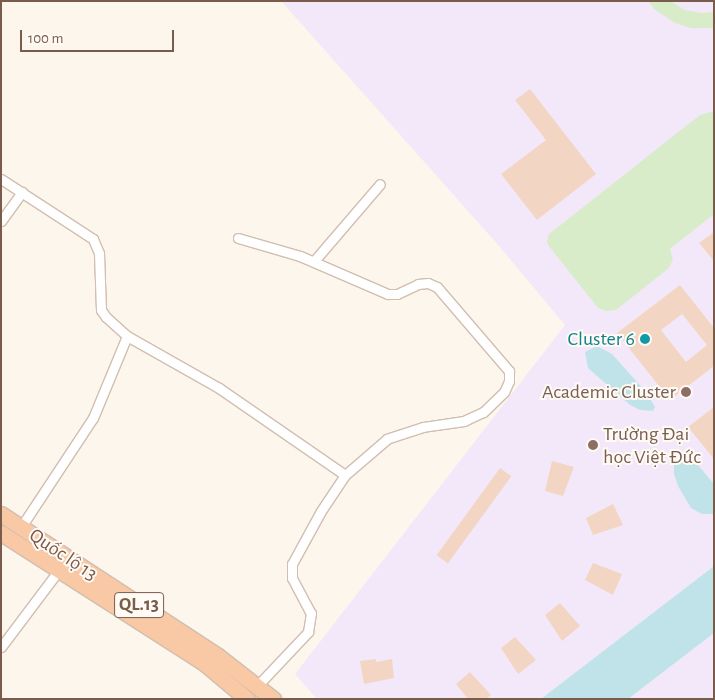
<!DOCTYPE html>
<html>
<head>
<meta charset="utf-8">
<style>
	body { margin:0 }
	#map { position:relative; width:715px; height:700px; overflow:hidden; background:#fdf6ec; font-family:"Alegreya Sans",sans-serif }
	div>[style] { position:absolute }
	[style*='--x'] { left:calc(var(--x)*1px); top:calc(var(--y)*1px); width:calc(var(--w)*1px); rotate:calc(var(--a)*1deg) }
	.education>* { inset:0; background:#f3e8fa }
	.green>* { inset:0; background:#d8ecc9 }
	.water>* { inset:0; background:#bfe3e8 }
	.building>* { inset:0; background:#f3d5c3; transform-origin:0 0 }
	.roads { filter:drop-shadow(1px 0 #d1beb0) drop-shadow(-1px 0 #d1beb0) drop-shadow(0 1px #d1beb0) drop-shadow(0 -1px #d1beb0) }
	.minor>* { height:9px; margin:-4.5px; padding:0 4.5px; transform-origin:4.5px; border-radius:4.5px; background:#fff }
	.trunk>* { height:15px; margin:-7.5px; padding:0 7.5px; transform-origin:7.5px; border-radius:7.5px; background:#f9c8a4 }
	.dots>* { width:14px; height:14px; translate:-50% -50%; box-sizing:border-box; border:2px solid #fffaf3; border-radius:50% }
	span { translate:-50% -50%; white-space:nowrap; text-align:center; line-height:1.15; -webkit-text-stroke:4px #fffaf3; paint-order:stroke }
	.shield-label span { padding:1px 4px; background:#fffaf3; border:1px solid; border-radius:4px; -webkit-text-stroke-width:0 }
	.shield-label { font-size:19px; color:#7a5c4d; font-weight:700 }
	.culture-label { font-size:20px; color:#0d838f }
	.right { translate:-100% -50%; text-align:right }
	.education-label { font-size:20px; color:#785e54 }
	.left { translate:0 -50%; text-align:left }
	.street-label { font-size:20px; color:#7a5c4d }
	.frame { position:absolute; inset:0; border:2px solid #7a5c4d; pointer-events:none }
	.scale { position:absolute; left:20px; top:30px; width:154px; height:22px; box-sizing:border-box; border:2px solid #7a5c4d; border-top:0; padding-left:6px; font-size:15px; line-height:18px; white-space:nowrap; color:#7a5c4d; -webkit-text-stroke:4px #fffaf3; paint-order:stroke }
</style>
</head>
<body>
<div id="map">
	<div class="education">
		<div style="clip-path:polygon(281px 1px,714px 1px,714px 566px,542px 699px,317px 699px,295px 674px,565px 325px,499px 246px)"></div>
		<div style="clip-path:polygon(714px 633px,714px 699px,628px 699px)"></div>
	</div>
	<div class="green">
		<div style="clip-path:polygon(648px 1px,670px 1px,685px 10px,701px 13px,714px 12px,714px 28px,691px 28px,675px 23px,654px 9px)"></div>
		<div style="clip-path:polygon(714px 111px,714px 214px,670px 249px,673px 259px,669px 268px,616px 310px,606px 311px,598px 308px,548px 245px,547px 241px,549px 234px,700px 115px)"></div>
	</div>
	<div class="water">
		<div style="clip-path:polygon(597px 346px,612px 354px,647px 393px,655px 407px,653px 411px,640px 410px,630px 405px,588px 368px,585px 352px)"></div>
		<div style="clip-path:polygon(692px 458px,714px 484px,714px 514px,702px 514px,691px 508px,678px 486px,674px 474px,674px 466px,678px 460px)"></div>
		<div style="clip-path:polygon(714px 566px,714px 633px,628px 699px,541px 699px)"></div>
	</div>
	<div class="building">
		<div style="clip-path:polygon(530px 89px,596px 174px,537px 220px,501px 174px,546px 140px,515px 100px)"></div>
		<div style="clip-path:polygon(714px 232px,714px 261px,699px 243px)"></div>
		<div style="clip-path:polygon(evenodd,680px 285px,714px 328px,714px 366px,670px 400px,617px 333px,680px 285px,682px 314px,707px 345px,686px 362px,661px 330px,682px 314px)"></div>
		<div style="clip-path:polygon(714px 407px,714px 459px,688px 427px)"></div>
		<div style="clip-path:polygon(552px 461px,574px 467px,563px 496px,545px 491px)"></div>
		<div style="left:500px;top:468px;width:14px;height:108px;rotate:36deg"></div>
		<div style="clip-path:polygon(613px 504px,623px 525px,593px 535px,586px 518px)"></div>
		<div style="clip-path:polygon(593px 563px,622px 574px,613px 595px,585px 580px)"></div>
		<div style="clip-path:polygon(560px 603px,580px 626px,562px 641px,545px 615px)"></div>
		<div style="clip-path:polygon(515px 637px,536px 660px,518px 674px,501px 648px)"></div>
		<div style="clip-path:polygon(376px 659px,376px 662px,392px 659px,394px 678px,364px 684px,360px 661px)"></div>
		<div style="clip-path:polygon(470px 672px,491px 695px,486px 699px,468px 699px,456px 684px)"></div>
	</div>
	<div class="roads">
		<div class="minor">
			<div style="--x:1;--y:179;--w:110;--a:33.1"></div>
			<div style="--x:93;--y:239;--w:15;--a:67"></div>
			<div style="--x:99;--y:253;--w:57;--a:88"></div>
			<div style="--x:101;--y:310;--w:9;--a:54"></div>
			<div style="--x:106;--y:317;--w:28;--a:42"></div>
			<div style="--x:127;--y:336;--w:106;--a:29.5"></div>
			<div style="--x:219;--y:388;--w:153;--a:34.6"></div>
			<div style="--x:1;--y:221;--w:36;--a:-54"></div>
			<div style="--x:238;--y:238;--w:65;--a:16.2"></div>
			<div style="--x:300;--y:256;--w:96;--a:23.4"></div>
			<div style="--x:388;--y:294;--w:9;--a:0"></div>
			<div style="--x:397;--y:294;--w:23;--a:-25"></div>
			<div style="--x:418;--y:284;--w:10;--a:-6"></div>
			<div style="--x:428;--y:283;--w:10;--a:24"></div>
			<div style="--x:437;--y:287;--w:111;--a:49.4"></div>
			<div style="--x:509;--y:371;--w:10;--a:90"></div>
			<div style="--x:509;--y:381;--w:12;--a:114"></div>
			<div style="--x:504;--y:392;--w:29;--a:136"></div>
			<div style="--x:483;--y:412;--w:21;--a:155"></div>
			<div style="--x:464;--y:421;--w:41;--a:171.7"></div>
			<div style="--x:423;--y:427;--w:38;--a:162"></div>
			<div style="--x:387;--y:439;--w:55;--a:139.4"></div>
			<div style="--x:345;--y:475;--w:43;--a:123.7"></div>
			<div style="--x:321;--y:511;--w:60;--a:118.7"></div>
			<div style="--x:292;--y:564;--w:14;--a:90"></div>
			<div style="--x:292;--y:578;--w:40;--a:62"></div>
			<div style="--x:311;--y:613;--w:19;--a:99"></div>
			<div style="--x:308;--y:632;--w:74;--a:133.4"></div>
			<div style="--x:314;--y:261;--w:101;--a:-49.4"></div>
			<div style="--x:21;--y:527;--w:131;--a:-56.6"></div>
			<div style="--x:93;--y:418;--w:89;--a:-67.5"></div>
			<div style="--x:1;--y:647;--w:96;--a:-53"></div>
		</div>
		<div class="trunk">
			<div style="--x:1;--y:514;--w:259;--a:33.2"></div>
			<div style="--x:218;--y:656;--w:70;--a:38"></div>
			<div style="--x:1;--y:533;--w:240;--a:32.6"></div>
			<div style="--x:203;--y:662;--w:57;--a:40.1"></div>
		</div>
	</div>
	<div class="dots">
		<div style="left:645px;top:339px;background:#0f9aa8"></div>
		<div style="left:686px;top:392px;background:#8d6e63"></div>
		<div style="left:593px;top:445px;background:#8d6e63"></div>
	</div>
	<div class="shield-label">
		<span style="left:139px;top:605px">QL.13</span>
	</div>
	<div class="culture-label">
		<span class="right" style="left:635px;top:339px">Cluster 6</span>
	</div>
	<div class="education-label">
		<span class="right" style="left:676px;top:392px">Academic Cluster</span>
		<span class="left" style="left:603px;top:446px">Trường Đại<br>học Việt Đức</span>
	</div>
	<div class="street-label">
		<span style="left:63px;top:555px;rotate:34deg">Quốc lộ 13</span>
	</div>
	<div class="frame"></div>
	<div class="scale">100 m</div>
</div>
</body>
</html>
